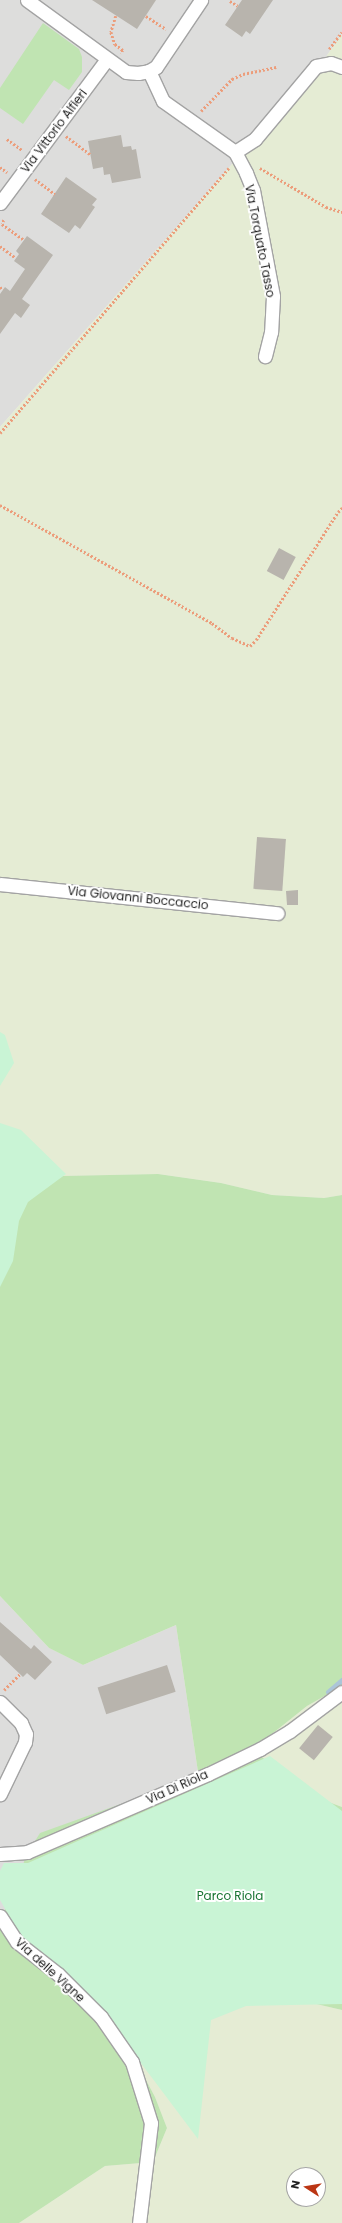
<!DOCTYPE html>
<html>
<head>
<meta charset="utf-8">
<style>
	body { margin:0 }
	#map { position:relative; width:342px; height:2223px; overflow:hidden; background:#efeee7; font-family:Poppins,sans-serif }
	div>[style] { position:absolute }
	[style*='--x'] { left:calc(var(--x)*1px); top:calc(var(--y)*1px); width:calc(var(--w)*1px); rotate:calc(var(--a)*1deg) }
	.residential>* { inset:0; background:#dddddc }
	.farmland>* { inset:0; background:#e5ecd4 }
	.grass>* { inset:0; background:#c0e4b2 }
	.park>* { inset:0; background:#c9f4d5 }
	.stream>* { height:4.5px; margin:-2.25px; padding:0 2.25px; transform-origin:2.25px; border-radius:2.25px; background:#acc5d8 }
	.building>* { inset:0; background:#b8b4ad; transform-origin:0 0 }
	.path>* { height:2.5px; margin-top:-1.25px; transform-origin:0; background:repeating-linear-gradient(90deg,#ec9d7b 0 2px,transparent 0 4px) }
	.roads { filter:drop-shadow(1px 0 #a3a3a3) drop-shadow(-1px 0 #a3a3a3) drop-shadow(0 1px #a3a3a3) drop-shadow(0 -1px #a3a3a3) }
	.street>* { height:13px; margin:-6.5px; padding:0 6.5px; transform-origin:6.5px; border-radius:6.5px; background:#fff }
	span { translate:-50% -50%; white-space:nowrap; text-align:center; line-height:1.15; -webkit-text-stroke:4px #fff; paint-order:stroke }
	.street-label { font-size:12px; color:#1f1f1f }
	.park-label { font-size:12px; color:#177431 }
	.north { position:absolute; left:286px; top:2167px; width:40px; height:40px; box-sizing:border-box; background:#fff; border:1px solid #a5a5a5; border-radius:50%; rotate:282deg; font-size:11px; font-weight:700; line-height:16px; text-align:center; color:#1f1f1f }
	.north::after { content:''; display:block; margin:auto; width:14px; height:18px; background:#bb3614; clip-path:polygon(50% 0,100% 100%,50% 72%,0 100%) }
</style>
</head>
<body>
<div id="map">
	<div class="residential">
		<div style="clip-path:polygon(0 0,342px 0,342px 34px,323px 61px,0 427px)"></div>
		<div style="clip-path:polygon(0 1596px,49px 1648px,83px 1665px,176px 1625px,198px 1772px,129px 1801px,17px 1893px,0 1916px)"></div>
	</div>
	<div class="farmland">
		<div style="clip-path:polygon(342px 34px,342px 1195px,324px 1198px,272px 1195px,221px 1183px,158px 1174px,61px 1176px,0 1128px,0 427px,323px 61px)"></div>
		<div style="clip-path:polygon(342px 1686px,342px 1807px,302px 1792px,253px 1749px,307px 1706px)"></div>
		<div style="clip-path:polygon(evenodd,247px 1988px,342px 2010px,342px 2223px,19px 2223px,105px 2166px,153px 2162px,167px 2128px,155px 2097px,136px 2061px,247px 1988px,294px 2175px,318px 2175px,318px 2199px,294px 2199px,294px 2175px)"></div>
	</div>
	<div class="grass">
		<div style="clip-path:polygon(43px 23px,79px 49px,82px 57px,82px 72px,69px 90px,54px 80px,23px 124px,0 108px,0 88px)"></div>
		<div style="clip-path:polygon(158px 1174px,221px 1183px,272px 1195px,324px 1198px,342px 1195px,342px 1686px,307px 1706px,253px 1749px,302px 1792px,342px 1807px,342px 2010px,247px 1988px,178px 2043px,136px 2061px,155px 2097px,167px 2128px,153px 2162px,105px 2166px,19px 2223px,0 2223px,0 1916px,17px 1893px,25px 1857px,40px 1833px,129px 1801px,198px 1772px,176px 1625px,83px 1665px,49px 1648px,0 1596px,0 1269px,10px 1217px,36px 1189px,61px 1176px)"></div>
	</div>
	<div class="park">
		<div style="clip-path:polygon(0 1032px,5px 1035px,14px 1063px,0 1086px)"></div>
		<div style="clip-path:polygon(0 1123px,21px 1130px,66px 1174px,28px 1202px,19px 1221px,13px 1261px,0 1287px)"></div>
		<div style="clip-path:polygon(270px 1756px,342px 1811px,342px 2004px,246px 2006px,211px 2020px,198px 2139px,104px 2014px,22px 1938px,0 1900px,0 1871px,4px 1863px,28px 1863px)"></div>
	</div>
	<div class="stream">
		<div style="--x:328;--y:1692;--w:18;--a:-41"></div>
	</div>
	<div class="building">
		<div style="clip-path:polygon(92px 0,156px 0,137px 29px)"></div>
		<div style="clip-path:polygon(242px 0,273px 0,250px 34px,246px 31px,242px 37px,225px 25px)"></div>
		<div style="clip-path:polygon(121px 135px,123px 147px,131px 146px,132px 150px,136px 149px,141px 178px,112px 183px,110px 174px,104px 175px,103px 167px,93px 169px,88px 141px)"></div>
		<div style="clip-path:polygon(66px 177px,97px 199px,92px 205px,95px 207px,80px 229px,75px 225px,69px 233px,41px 214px)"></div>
		<div style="clip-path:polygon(27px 236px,53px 255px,22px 299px,30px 305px,21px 318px,15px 313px,0 334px,0 294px,5px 287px,10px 291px,25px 269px,14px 261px,19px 254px,16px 251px)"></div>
		<div style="left:279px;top:548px;width:19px;height:26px;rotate:28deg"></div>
		<div style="left:257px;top:837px;width:29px;height:52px;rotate:4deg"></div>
		<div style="clip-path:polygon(298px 890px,298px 905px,287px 905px,286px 891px)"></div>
		<div style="clip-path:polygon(0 1622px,31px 1649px,34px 1645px,52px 1662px,35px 1680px,27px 1673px,23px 1677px,0 1655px)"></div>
		<div style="left:167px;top:1665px;width:28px;height:73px;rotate:72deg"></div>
		<div style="left:318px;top:1725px;width:19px;height:30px;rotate:39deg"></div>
	</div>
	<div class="path">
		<div style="--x:230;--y:1;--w:9;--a:32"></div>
		<div style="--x:116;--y:16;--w:17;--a:107"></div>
		<div style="--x:111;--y:32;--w:13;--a:72"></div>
		<div style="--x:115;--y:44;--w:10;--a:37"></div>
		<div style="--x:123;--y:50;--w:4;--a:124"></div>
		<div style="--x:146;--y:16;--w:24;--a:33"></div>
		<div style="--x:329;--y:49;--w:21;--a:-53"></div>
		<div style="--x:201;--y:111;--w:45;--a:-45.9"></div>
		<div style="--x:232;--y:79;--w:12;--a:-24"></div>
		<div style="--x:243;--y:74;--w:34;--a:-12"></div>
		<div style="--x:66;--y:136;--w:31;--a:37"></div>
		<div style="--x:7;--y:139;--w:19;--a:36"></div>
		<div style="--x:0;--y:167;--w:9;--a:36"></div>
		<div style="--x:260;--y:168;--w:77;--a:30.6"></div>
		<div style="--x:326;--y:207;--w:17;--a:17"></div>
		<div style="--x:35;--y:179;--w:25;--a:37"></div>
		<div style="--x:4;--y:220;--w:4;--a:117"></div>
		<div style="--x:2;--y:224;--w:27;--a:36"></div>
		<div style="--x:0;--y:246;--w:20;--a:37"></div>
		<div style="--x:0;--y:287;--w:4;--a:34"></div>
		<div style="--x:0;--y:433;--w:350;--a:-49.2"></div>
		<div style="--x:0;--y:505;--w:243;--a:29.1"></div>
		<div style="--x:212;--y:623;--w:25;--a:37"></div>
		<div style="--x:232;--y:638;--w:20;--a:24"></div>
		<div style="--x:250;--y:646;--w:8;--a:-45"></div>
		<div style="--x:256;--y:640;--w:152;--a:-57.4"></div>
		<div style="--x:338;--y:512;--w:6;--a:-45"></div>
		<div style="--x:4;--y:1690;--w:23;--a:-45"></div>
	</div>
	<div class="roads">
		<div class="street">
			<div style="--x:27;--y:0;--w:122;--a:36"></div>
			<div style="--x:126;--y:72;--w:12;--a:5"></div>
			<div style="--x:138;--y:73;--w:11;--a:-10"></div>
			<div style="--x:149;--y:71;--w:8;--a:-30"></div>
			<div style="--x:156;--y:67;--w:81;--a:-56.1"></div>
			<div style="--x:149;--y:71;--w:33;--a:65"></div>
			<div style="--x:163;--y:101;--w:88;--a:35.3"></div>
			<div style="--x:235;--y:152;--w:24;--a:62"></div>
			<div style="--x:246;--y:173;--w:18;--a:68"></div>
			<div style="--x:253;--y:190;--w:108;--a:79.3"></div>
			<div style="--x:273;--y:296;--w:36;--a:93"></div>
			<div style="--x:271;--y:332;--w:25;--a:104"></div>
			<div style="--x:235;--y:152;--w:24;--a:-33"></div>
			<div style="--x:255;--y:139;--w:95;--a:-50.1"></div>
			<div style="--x:316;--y:66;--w:15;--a:-11"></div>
			<div style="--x:331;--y:63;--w:12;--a:20"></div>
			<div style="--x:0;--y:203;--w:179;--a:-53.4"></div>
			<div style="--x:0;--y:884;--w:279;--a:6"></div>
			<div style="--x:0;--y:1702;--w:30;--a:45"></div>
			<div style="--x:21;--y:1723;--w:12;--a:66"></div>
			<div style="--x:26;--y:1734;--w:8;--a:97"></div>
			<div style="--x:25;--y:1742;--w:58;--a:115.7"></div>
			<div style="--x:0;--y:1854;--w:27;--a:-4"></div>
			<div style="--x:27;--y:1852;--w:197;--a:-23.3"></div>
			<div style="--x:208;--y:1774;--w:58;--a:-25.7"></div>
			<div style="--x:260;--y:1749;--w:35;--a:-31"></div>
			<div style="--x:290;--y:1731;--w:65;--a:-36.9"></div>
			<div style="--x:0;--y:1916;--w:31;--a:57"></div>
			<div style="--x:17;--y:1942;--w:52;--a:38"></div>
			<div style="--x:58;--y:1974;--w:61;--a:45"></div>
			<div style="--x:101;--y:2017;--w:55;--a:55.4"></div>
			<div style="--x:132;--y:2062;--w:64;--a:72.7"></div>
			<div style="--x:151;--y:2123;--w:101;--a:96.8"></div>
		</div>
	</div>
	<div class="street-label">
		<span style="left:54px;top:131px;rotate:-53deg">Via Vittorio Alfieri</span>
		<span style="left:260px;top:241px;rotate:79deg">Via Torquato Tasso</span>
		<span style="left:138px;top:898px;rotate:6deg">Via Giovanni Boccaccio</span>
		<span style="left:177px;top:1787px;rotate:-24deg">Via Di Riola</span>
		<span style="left:50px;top:1970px;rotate:42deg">Via delle Vigne</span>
	</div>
	<div class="park-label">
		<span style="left:230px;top:1896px">Parco Riola</span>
	</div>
	<div class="north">N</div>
</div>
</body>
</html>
